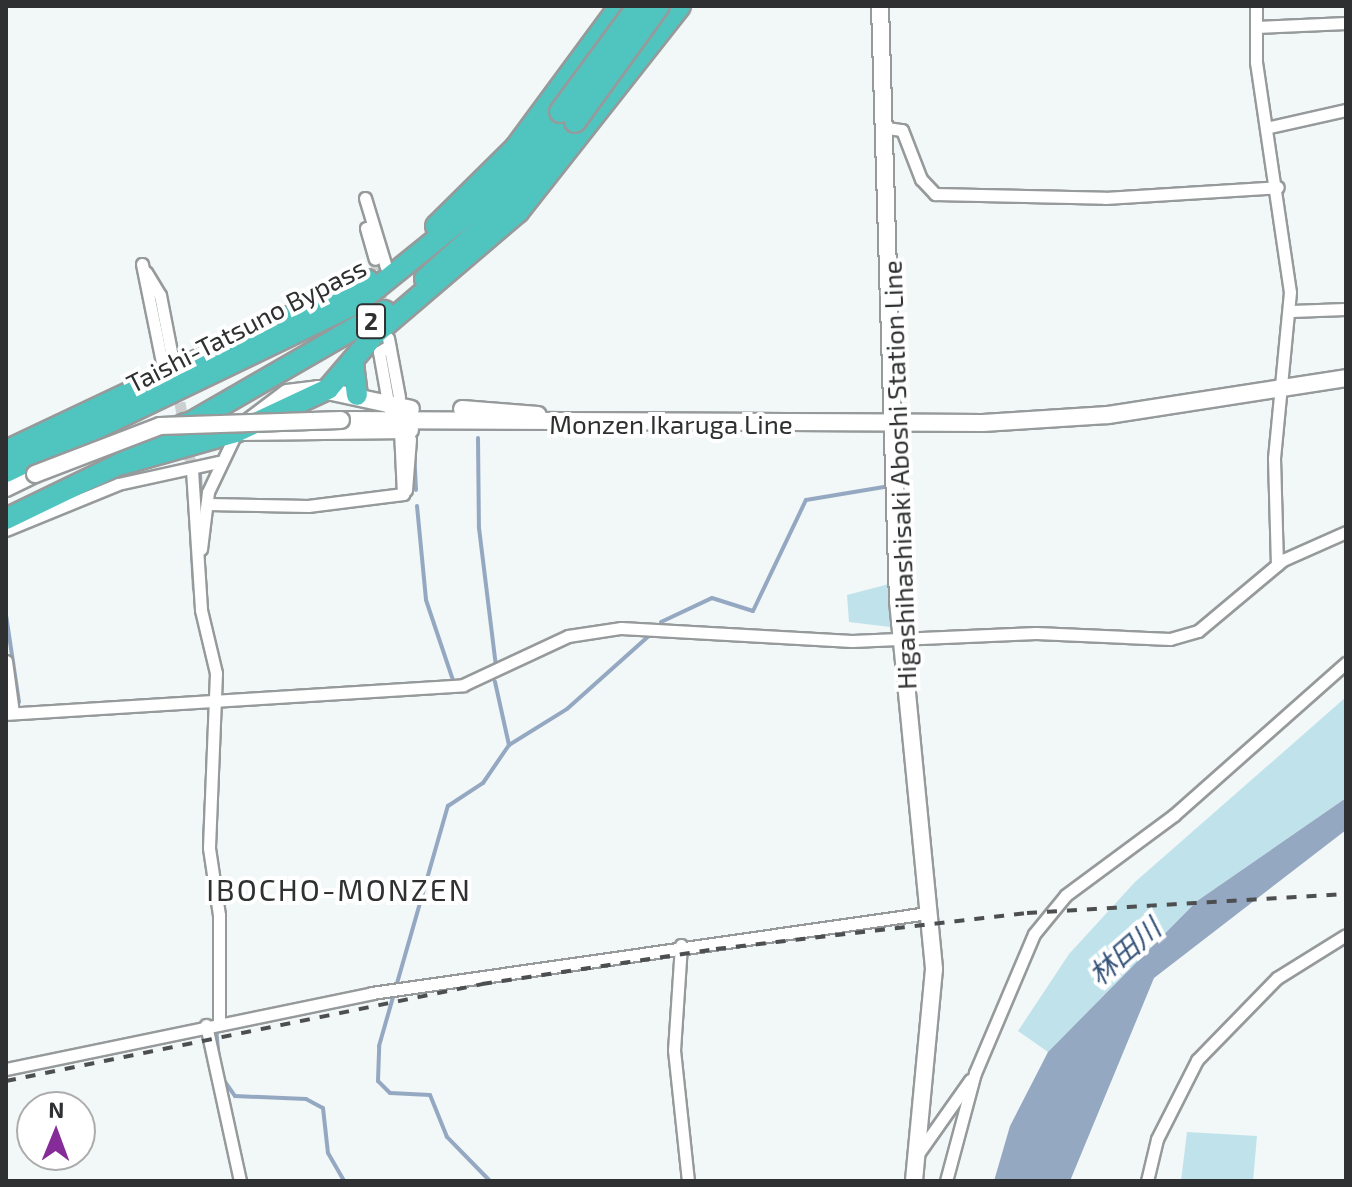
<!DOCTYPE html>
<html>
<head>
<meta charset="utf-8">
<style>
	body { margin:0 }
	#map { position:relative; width:1352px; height:1187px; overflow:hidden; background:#f2f7f8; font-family:"Exo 2","Noto Sans JP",sans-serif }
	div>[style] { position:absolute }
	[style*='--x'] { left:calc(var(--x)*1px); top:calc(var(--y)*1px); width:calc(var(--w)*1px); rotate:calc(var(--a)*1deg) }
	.green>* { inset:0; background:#c0e3eb }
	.water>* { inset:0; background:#95a8c2 }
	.stream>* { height:4px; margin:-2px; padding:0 2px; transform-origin:2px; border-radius:2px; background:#95a8c2 }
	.street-tunnel>* { height:11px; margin-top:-5.5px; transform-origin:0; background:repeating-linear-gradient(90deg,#cbcfd0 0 11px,transparent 0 16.5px) }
	.roads { filter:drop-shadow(2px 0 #969a9b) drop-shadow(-2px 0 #969a9b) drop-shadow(0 2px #969a9b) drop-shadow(0 -2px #969a9b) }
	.street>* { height:11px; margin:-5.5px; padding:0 5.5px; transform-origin:5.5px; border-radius:5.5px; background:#fff }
	.secondary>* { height:16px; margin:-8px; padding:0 8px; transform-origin:8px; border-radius:8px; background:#fff }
	.highway>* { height:20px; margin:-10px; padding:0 10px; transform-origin:10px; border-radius:10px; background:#50c5c0 }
	.rail>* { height:4px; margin-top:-2px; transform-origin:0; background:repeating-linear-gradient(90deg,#4c4e4f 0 10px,transparent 0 20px) }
	.bridges { filter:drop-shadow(2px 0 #969a9b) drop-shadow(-2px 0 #969a9b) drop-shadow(0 2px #969a9b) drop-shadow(0 -2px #969a9b) }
	.secondary-bridge>* { height:16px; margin:-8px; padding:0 8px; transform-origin:8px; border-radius:8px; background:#fff }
	.highway-bridge>* { height:20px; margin:-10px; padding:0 10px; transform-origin:10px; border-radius:10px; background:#50c5c0 }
	span { translate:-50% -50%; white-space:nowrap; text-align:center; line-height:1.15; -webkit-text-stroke:8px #fff; paint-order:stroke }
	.shield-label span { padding:2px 6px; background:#fff; border:2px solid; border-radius:6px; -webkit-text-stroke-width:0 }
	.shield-label { font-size:24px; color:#2f3031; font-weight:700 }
	.street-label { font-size:26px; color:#2f3031 }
	.water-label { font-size:28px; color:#345278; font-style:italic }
	.quarter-label { font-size:30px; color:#2f3031; letter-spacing:2px }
	.frame { position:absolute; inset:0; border:8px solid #2f3031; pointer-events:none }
	.north { position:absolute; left:16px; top:1091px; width:80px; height:80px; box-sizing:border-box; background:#fff; border:2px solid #acacad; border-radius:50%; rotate:1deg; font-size:22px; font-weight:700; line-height:32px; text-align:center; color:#2f3031 }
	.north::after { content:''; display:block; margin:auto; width:28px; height:36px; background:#852c98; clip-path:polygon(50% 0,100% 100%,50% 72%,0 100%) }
</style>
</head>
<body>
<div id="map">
	<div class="green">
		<div style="clip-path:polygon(889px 584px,890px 627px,849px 622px,847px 595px)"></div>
		<div style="clip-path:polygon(1346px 697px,1346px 798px,1197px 901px,1048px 1052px,1018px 1031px,1069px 954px,1135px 882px)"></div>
		<div style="clip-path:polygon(1187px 1132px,1257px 1136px,1253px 1181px,1181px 1181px)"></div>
	</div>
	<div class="water">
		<div style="clip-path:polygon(1346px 798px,1346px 830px,1154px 978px,1070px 1181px,994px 1181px,1010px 1126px,1048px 1052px,1197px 901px)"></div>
	</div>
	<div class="stream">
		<div style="--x:478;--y:438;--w:90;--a:89.4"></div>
		<div style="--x:479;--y:528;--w:140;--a:83"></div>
		<div style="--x:414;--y:449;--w:41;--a:87.2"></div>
		<div style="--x:200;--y:473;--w:33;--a:88"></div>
		<div style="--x:417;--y:506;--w:94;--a:84.5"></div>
		<div style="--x:426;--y:600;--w:84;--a:71.4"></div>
		<div style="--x:191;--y:536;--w:53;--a:86.8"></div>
		<div style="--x:6;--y:615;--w:88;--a:81.5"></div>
		<div style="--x:661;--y:622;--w:56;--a:-25.2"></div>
		<div style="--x:712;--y:598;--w:43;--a:17.6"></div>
		<div style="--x:753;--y:611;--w:123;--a:-64.5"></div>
		<div style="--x:806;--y:500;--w:85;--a:-9.5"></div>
		<div style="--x:6;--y:720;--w:10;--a:-6"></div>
		<div style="--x:509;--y:745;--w:68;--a:-31.8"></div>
		<div style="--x:567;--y:709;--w:113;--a:-41.8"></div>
		<div style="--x:204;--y:836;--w:39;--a:-87"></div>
		<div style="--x:214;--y:1011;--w:43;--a:-90"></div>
		<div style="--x:216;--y:1027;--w:32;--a:85"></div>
		<div style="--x:223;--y:1079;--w:21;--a:55"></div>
		<div style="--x:235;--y:1096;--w:71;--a:2.4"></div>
		<div style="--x:306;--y:1099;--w:19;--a:28"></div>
		<div style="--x:323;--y:1108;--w:45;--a:83.7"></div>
		<div style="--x:328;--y:1153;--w:32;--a:60"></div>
		<div style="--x:490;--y:1181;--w:62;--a:-134.3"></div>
		<div style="--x:447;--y:1137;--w:45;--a:-112"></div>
		<div style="--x:430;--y:1095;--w:40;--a:-177.1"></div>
		<div style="--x:390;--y:1093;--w:17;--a:-135"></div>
		<div style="--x:378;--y:1081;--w:35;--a:-88"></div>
		<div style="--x:379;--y:1046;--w:250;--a:-74"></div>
		<div style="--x:448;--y:806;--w:42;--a:-33.3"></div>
		<div style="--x:483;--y:783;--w:46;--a:-55.6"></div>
		<div style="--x:509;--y:745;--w:65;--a:-102.5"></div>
	</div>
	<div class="street-tunnel">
		<div style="--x:375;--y:259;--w:56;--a:80.7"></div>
		<div style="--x:177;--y:386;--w:85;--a:79.9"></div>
	</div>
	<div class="roads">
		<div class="street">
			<div style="--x:1256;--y:6;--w:56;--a:90"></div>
			<div style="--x:1256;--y:62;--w:232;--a:81.6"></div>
			<div style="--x:1290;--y:292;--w:167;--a:95.5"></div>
			<div style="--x:1274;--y:458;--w:107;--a:88.4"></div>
			<div style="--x:1256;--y:27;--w:90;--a:-2.5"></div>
			<div style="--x:1270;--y:127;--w:78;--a:-12.6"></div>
			<div style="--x:887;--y:128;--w:15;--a:8"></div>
			<div style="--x:902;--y:130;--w:53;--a:68.8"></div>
			<div style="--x:921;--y:179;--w:21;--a:47"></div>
			<div style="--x:935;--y:194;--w:170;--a:1.3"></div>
			<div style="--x:1105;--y:198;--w:173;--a:-3.6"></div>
			<div style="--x:365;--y:198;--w:72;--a:73.1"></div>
			<div style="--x:366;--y:228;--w:32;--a:74"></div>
			<div style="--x:142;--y:264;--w:115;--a:78.5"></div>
			<div style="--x:146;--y:272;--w:27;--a:59"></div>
			<div style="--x:160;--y:295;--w:68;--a:79"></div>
			<div style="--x:1290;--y:311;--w:56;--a:-2"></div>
			<div style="--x:388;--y:338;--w:60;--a:79.4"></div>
			<div style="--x:389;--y:408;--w:57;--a:-100.1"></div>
			<div style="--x:379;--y:352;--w:12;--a:-31"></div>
			<div style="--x:192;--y:470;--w:140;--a:86.3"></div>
			<div style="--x:201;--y:610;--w:65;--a:76.6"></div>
			<div style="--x:216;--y:673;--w:175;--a:92.3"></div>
			<div style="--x:209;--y:848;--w:68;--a:81.5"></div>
			<div style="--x:219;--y:915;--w:108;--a:90"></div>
			<div style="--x:406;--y:490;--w:51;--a:-85.5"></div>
			<div style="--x:208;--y:504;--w:100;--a:1.1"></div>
			<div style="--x:308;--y:506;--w:96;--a:-7.2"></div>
			<div style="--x:403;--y:494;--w:64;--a:-92.7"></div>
			<div style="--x:6;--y:530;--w:121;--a:-22.3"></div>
			<div style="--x:118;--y:484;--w:102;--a:-12.4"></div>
			<div style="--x:201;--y:549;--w:57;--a:-83"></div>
			<div style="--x:208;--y:492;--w:65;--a:-64.6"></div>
			<div style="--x:6;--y:661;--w:52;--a:82.3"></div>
			<div style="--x:6;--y:714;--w:458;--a:-3.6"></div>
			<div style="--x:463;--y:685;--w:116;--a:-25"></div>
			<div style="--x:568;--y:636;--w:54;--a:-8.6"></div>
			<div style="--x:621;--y:628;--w:231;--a:3.2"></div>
			<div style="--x:852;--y:641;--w:184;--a:-2.5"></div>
			<div style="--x:1036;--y:633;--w:134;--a:2.6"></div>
			<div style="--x:1170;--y:639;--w:29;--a:-16"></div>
			<div style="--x:1198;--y:631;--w:111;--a:-39.9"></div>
			<div style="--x:1283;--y:560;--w:69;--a:-24"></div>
			<div style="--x:681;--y:945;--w:105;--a:93.8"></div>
			<div style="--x:674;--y:1050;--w:132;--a:83.9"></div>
			<div style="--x:206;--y:1025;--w:160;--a:77.7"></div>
			<div style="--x:6;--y:1069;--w:374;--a:-11.7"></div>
			<div style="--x:372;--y:993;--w:562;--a:-8.19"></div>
			<div style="--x:920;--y:1151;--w:87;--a:-54.8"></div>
			<div style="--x:946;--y:1181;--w:112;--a:-75"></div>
			<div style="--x:975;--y:1073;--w:151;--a:-67"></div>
			<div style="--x:1034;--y:934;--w:50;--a:-50.6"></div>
			<div style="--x:1066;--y:895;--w:134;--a:-36.5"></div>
			<div style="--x:1174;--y:815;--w:230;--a:-41.5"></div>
			<div style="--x:1147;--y:1181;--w:43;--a:-76.6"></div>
			<div style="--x:1157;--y:1139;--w:89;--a:-63.1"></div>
			<div style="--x:1197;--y:1060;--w:115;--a:-45.7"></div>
			<div style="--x:1277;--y:978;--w:81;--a:-31.9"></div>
		</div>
		<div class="secondary">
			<div style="--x:880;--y:6;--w:595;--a:88.27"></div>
			<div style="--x:898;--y:601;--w:370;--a:84.4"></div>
			<div style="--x:934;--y:969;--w:213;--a:95.4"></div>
			<div style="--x:462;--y:409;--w:76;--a:4.5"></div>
			<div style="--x:341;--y:420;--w:642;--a:0.27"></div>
			<div style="--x:983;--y:423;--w:125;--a:-3.7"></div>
			<div style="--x:1108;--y:415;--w:241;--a:-8.8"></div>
			<div style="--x:242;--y:427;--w:56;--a:-37.1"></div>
			<div style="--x:287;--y:393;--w:31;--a:-7"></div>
			<div style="--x:318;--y:389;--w:95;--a:12.1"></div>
			<div style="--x:238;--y:432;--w:172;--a:-0.7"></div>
			<div style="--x:6;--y:488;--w:32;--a:-26"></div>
		</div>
		<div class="highway">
			<div style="--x:436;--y:226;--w:112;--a:-44.6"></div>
			<div style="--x:516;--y:147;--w:175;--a:-53.6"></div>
			<div style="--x:425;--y:279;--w:101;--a:-41.8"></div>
			<div style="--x:500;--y:212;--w:117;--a:-50.2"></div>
			<div style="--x:353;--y:363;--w:32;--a:83"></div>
			<div style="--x:180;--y:429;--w:236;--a:-30"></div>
			<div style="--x:6;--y:451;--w:400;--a:-25.3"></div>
			<div style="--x:123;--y:451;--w:68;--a:-23.5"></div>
			<div style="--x:122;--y:464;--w:118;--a:-15.7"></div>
			<div style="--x:236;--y:432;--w:102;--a:-25.1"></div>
			<div style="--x:328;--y:389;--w:72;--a:-49.5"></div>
			<div style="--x:375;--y:334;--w:188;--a:-40.5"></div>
			<div style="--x:518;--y:212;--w:262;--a:-51.8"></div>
			<div style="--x:6;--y:472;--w:392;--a:-25.7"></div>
			<div style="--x:359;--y:302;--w:161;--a:-38.9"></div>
			<div style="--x:484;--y:201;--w:117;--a:-49.5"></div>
			<div style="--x:6;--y:519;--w:140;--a:-25.8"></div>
		</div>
	</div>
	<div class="rail">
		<div style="--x:6;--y:1081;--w:486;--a:-11.5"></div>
		<div style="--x:482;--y:984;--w:237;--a:-8.5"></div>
		<div style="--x:716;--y:949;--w:313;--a:-6.6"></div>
		<div style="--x:1027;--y:913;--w:320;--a:-3.4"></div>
	</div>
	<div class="bridges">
		<div class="secondary-bridge">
			<div style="--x:35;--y:474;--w:134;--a:-21"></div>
			<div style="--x:160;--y:426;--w:181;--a:-1.9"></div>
		</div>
		<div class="highway-bridge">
			<div style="--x:560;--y:112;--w:132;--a:-53.7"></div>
			<div style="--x:575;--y:122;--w:143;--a:-54.1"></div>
		</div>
	</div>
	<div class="shield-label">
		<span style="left:371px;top:321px">2</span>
	</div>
	<div class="street-label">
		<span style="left:246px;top:325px;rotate:-27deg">Taishi-Tatsuno Bypass</span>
		<span style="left:671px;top:424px">Monzen Ikaruga Line</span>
		<span style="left:899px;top:475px;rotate:-92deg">Higashihashisaki Aboshi Station Line</span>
	</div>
	<div class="water-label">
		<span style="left:1124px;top:951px;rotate:-41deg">林田川</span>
	</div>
	<div class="quarter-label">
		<span style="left:339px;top:889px">IBOCHO-MONZEN</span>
	</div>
	<div class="frame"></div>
	<div class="north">N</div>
</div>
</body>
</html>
